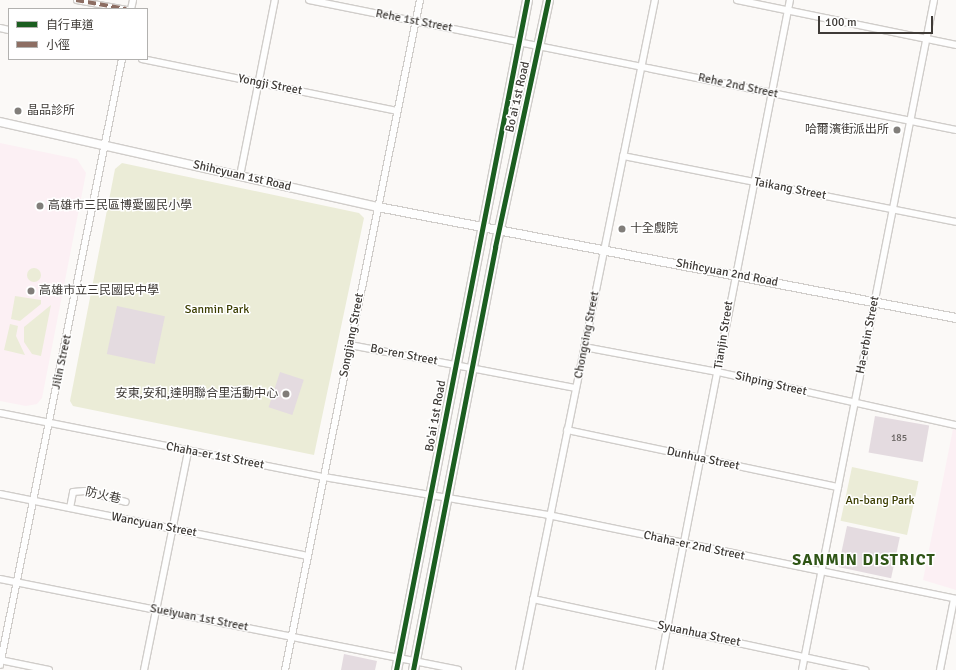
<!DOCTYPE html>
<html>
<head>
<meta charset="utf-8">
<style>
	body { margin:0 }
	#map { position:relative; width:956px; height:670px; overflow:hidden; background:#fbf9f7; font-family:Signika,"Noto Sans TC",sans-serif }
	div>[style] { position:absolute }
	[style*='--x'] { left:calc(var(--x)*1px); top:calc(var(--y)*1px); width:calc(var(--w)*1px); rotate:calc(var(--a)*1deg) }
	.education>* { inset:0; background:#fcf0f4 }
	.green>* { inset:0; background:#ebecd7; transform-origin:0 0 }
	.round { border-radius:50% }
	.building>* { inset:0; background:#e4dbe0; transform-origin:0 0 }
	.roads { filter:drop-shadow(1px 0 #d0cdca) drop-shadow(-1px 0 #d0cdca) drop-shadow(0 1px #d0cdca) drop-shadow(0 -1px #d0cdca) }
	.pedestrian>* { height:5px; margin:-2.5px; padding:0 2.5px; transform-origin:2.5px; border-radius:2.5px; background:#fefefe }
	.minor>* { height:6px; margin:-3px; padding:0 3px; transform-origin:3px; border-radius:3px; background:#fefefe }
	.tertiary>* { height:8px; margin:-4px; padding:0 4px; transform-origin:4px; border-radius:4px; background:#fefefe }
	.secondary>* { height:9px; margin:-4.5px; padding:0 4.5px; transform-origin:4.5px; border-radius:4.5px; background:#fefefe }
	.quiet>* { height:4px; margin-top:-2px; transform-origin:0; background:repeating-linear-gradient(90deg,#8d6e63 0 8px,transparent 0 12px) }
	.cycleway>* { height:5px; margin:-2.5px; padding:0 2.5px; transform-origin:2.5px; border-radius:2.5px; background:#1b5e20 }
	.dots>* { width:11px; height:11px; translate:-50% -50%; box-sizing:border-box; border:2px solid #fff; border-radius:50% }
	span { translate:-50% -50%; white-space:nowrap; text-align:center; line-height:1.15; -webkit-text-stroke:3px #fff; paint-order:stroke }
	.number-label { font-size:10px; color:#686361 }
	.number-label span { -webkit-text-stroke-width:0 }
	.street-label { font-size:12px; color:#3f3b37 }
	.poi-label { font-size:12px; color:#3f3b37 }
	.left { translate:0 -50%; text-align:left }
	.right { translate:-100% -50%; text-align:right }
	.park-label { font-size:12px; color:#3b3d00 }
	.district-label { font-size:16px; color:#2f5516; font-weight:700; letter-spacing:1px }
	.legend { position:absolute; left:8px; top:8px; width:140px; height:52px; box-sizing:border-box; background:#fff; border:1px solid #b2b1af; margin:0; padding:5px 7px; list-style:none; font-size:12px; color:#3f3b37 }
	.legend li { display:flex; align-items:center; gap:8px; height:20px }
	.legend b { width:20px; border:1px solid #b2b1af }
	.scale { position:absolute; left:818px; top:16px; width:115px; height:18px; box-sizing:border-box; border:2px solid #3f3b37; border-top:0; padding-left:5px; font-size:12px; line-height:14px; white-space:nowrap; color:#3f3b37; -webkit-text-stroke:3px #fff; paint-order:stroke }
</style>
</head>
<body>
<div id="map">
	<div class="education">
		<div style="clip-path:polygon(0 143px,77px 159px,86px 173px,42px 398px,37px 404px,26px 406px,0 401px)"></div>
		<div style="clip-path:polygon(953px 429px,956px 430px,956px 590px,923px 580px)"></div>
	</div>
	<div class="green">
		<div style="clip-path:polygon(122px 163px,359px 213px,364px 218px,314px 455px,73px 406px,70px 401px,115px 169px)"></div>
		<div class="round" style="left:27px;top:268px;width:14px;height:14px"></div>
		<div style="clip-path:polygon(15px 296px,41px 300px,41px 304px,20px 321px,11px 319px)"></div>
		<div style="clip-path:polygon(51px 305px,41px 356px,32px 354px,24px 342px,24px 327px)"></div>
		<div style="clip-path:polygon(10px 324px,18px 326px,16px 336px,25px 355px,4px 350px)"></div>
		<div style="left:852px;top:467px;width:68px;height:55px;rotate:12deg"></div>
	</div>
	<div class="building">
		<div style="left:117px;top:306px;width:49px;height:49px;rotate:12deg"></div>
		<div style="left:280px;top:372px;width:25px;height:37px;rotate:18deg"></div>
		<div style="left:875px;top:416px;width:55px;height:37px;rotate:10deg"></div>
		<div style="left:847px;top:526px;width:54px;height:42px;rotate:12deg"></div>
		<div style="clip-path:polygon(344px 654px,377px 661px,375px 670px,341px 670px)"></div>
	</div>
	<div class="roads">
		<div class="pedestrian">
			<div style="--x:76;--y:0;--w:51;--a:10.2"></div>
		</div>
		<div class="minor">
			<div style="--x:309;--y:0;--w:660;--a:11.36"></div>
			<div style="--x:737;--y:0;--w:224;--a:11.6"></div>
			<div style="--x:131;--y:9;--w:9;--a:-77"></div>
			<div style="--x:0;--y:28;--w:9;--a:13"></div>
			<div style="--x:142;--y:59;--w:260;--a:11.5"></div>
			<div style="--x:623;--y:156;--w:339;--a:11.2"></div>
			<div style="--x:240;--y:176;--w:179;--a:-78.8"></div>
			<div style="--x:350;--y:345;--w:230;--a:10.8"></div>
			<div style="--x:584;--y:347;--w:136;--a:10.6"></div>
			<div style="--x:718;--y:372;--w:244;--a:12.6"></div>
			<div style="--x:0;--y:413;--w:330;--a:11.2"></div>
			<div style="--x:324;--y:477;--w:227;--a:9.6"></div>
			<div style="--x:548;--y:515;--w:417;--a:11.6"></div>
			<div style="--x:567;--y:430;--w:277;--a:11.9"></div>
			<div style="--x:0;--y:494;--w:314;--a:11.4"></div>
			<div style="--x:70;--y:508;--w:16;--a:-79"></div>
			<div style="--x:73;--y:492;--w:12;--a:-5"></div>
			<div style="--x:85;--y:491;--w:42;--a:15"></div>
			<div style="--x:0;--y:579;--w:467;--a:11.2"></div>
			<div style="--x:533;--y:599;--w:340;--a:12.1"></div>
			<div style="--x:0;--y:660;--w:50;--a:11.5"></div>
			<div style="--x:0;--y:665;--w:618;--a:-78.62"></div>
			<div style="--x:144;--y:670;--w:223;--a:-78.6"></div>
			<div style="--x:285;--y:670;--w:683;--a:-78.61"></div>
			<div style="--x:519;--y:670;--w:684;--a:-78.53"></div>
			<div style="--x:659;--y:670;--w:683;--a:-78.94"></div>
			<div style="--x:802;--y:670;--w:683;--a:-78.85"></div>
			<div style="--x:940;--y:670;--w:72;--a:-78.8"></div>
		</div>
		<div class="tertiary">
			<div style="--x:0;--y:122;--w:387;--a:12.7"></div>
			<div style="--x:378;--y:207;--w:589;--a:10.87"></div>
		</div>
		<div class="secondary">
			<div style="--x:396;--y:670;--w:683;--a:-78.94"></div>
			<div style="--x:413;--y:670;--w:431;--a:-79"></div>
			<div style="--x:495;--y:247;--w:253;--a:-77.9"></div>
		</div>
	</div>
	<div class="quiet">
		<div style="--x:76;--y:0;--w:51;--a:10.2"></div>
	</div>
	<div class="cycleway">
		<div style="--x:396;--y:670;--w:683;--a:-78.94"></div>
		<div style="--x:413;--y:670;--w:431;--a:-79"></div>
		<div style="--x:495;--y:247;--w:253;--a:-77.9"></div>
	</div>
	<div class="dots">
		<div style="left:18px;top:111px;background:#817e7a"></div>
		<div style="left:897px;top:130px;background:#817e7a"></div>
		<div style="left:40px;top:206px;background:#817e7a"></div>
		<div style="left:622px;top:229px;background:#817e7a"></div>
		<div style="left:31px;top:291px;background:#817e7a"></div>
		<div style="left:286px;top:394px;background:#817e7a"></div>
	</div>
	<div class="number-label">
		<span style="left:899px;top:439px">185</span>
	</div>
	<div class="street-label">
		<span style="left:414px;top:21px;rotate:11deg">Rehe 1st Street</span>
		<span style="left:270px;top:85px;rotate:11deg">Yongji Street</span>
		<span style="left:738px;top:86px;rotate:12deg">Rehe 2nd Street</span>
		<span style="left:518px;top:97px;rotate:-77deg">Bo'ai 1st Road</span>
		<span style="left:242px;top:176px;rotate:13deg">Shihcyuan 1st Road</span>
		<span style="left:790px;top:189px;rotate:11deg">Taikang Street</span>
		<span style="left:727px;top:273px;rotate:11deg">Shihcyuan 2nd Road</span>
		<span style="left:352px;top:335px;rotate:-79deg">Songjiang Street</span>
		<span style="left:587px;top:335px;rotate:-79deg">Chongcing Street</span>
		<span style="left:724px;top:335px;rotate:-81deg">Tianjin Street</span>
		<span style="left:868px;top:335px;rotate:-79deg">Ha-erbin Street</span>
		<span style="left:404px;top:355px;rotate:11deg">Bo-ren Street</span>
		<span style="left:62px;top:362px;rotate:-78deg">Jilin Street</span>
		<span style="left:771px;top:384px;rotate:13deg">Sihping Street</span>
		<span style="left:436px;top:416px;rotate:-80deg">Bo'ai 1st Road</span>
		<span style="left:215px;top:456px;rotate:11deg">Chaha-er 1st Street</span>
		<span style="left:703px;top:459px;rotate:12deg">Dunhua Street</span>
		<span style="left:103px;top:496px;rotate:13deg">防火巷</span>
		<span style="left:154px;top:525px;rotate:11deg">Wancyuan Street</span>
		<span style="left:694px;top:546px;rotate:12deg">Chaha-er 2nd Street</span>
		<span style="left:199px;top:618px;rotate:11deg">Sueiyuan 1st Street</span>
		<span style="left:699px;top:634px;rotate:12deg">Syuanhua Street</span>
	</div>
	<div class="poi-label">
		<span class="left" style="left:27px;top:111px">晶品診所</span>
		<span class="right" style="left:889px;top:130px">哈爾濱街派出所</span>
		<span class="left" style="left:48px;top:206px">高雄市三民區博愛國民小學</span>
		<span class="left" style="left:630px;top:229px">十全戲院</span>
		<span class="left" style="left:39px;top:291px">高雄市立三民國民中學</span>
		<span class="right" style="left:278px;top:394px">安東,安和,達明聯合里活動中心</span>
	</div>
	<div class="park-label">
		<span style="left:217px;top:310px">Sanmin Park</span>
		<span style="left:880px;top:501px">An-bang Park</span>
	</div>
	<div class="district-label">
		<span style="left:864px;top:560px">SANMIN DISTRICT</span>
	</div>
	<ul class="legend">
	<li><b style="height:5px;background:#1b5e20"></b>自行車道</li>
	<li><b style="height:5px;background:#8d6e63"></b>小徑</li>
	</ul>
	<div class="scale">100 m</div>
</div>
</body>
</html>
